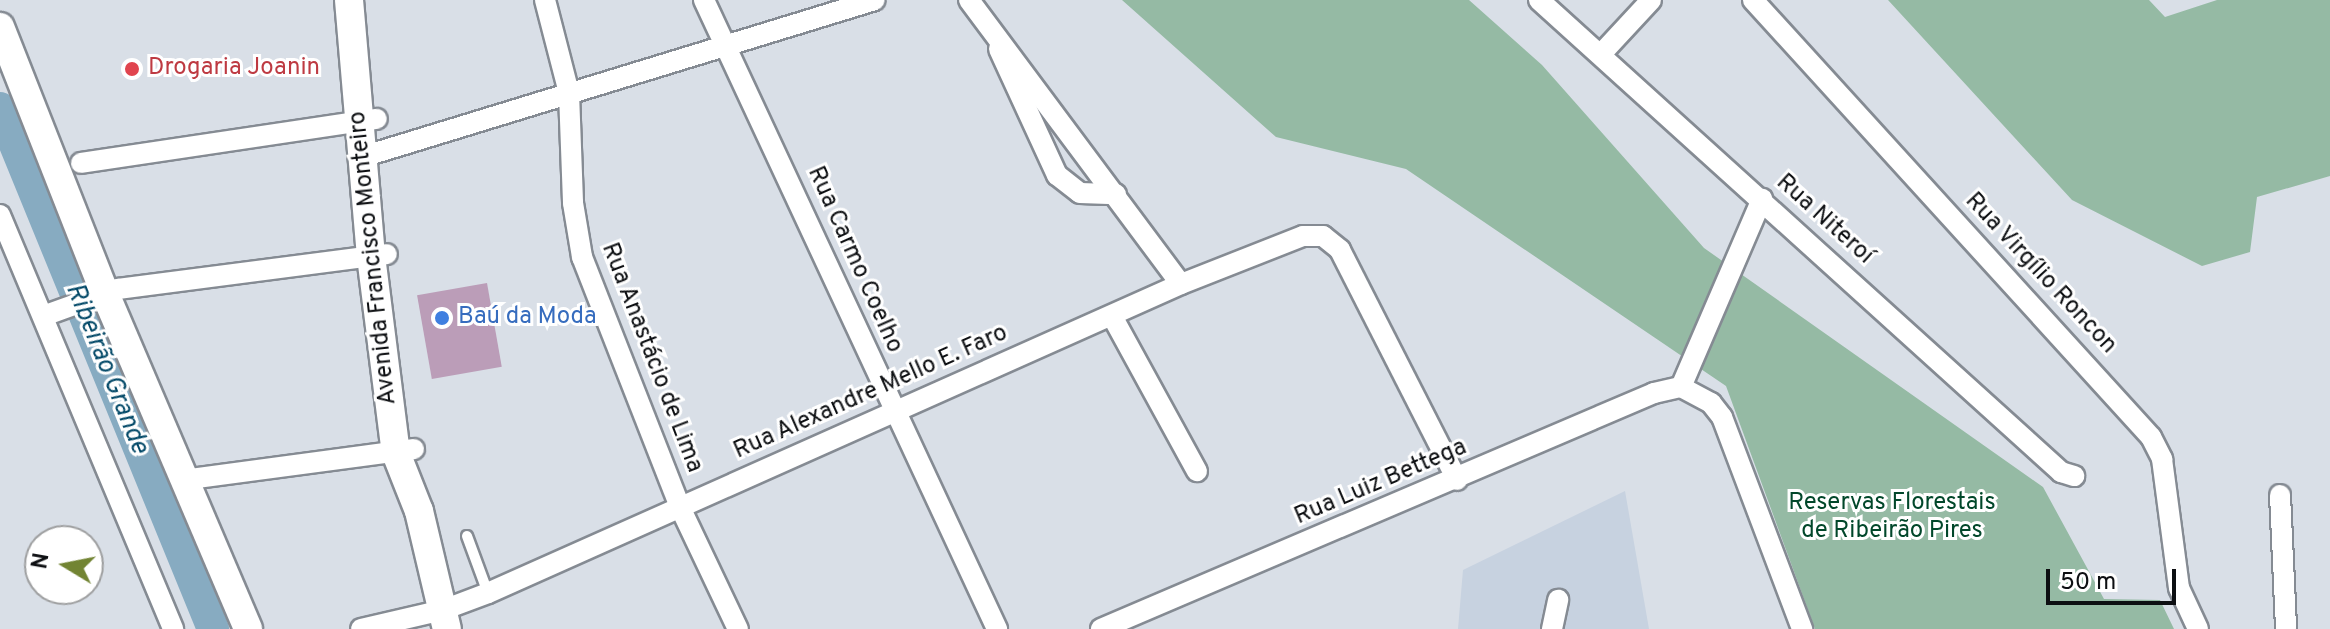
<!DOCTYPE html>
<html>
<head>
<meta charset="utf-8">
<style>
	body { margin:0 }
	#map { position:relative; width:2330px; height:629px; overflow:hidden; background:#d9dfe7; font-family:Overpass,sans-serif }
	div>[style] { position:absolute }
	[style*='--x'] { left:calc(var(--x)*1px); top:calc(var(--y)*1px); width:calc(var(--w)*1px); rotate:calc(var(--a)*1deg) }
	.built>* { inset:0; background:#c7d2e0 }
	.forest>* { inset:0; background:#95baa4 }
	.river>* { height:32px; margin:-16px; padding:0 16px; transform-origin:16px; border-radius:16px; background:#87abc1 }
	.building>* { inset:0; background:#bb9db8; transform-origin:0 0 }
	.roads { filter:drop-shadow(2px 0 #858b93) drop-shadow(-2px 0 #858b93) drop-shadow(0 2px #858b93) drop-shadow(0 -2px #858b93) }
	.lane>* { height:10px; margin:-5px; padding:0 5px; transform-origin:5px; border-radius:5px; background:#fff }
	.street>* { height:20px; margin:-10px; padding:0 10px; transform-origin:10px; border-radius:10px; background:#fff }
	.secondary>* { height:28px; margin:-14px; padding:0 14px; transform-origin:14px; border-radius:14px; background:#fff }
	.dots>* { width:22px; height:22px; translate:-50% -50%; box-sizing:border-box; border:4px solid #fff; border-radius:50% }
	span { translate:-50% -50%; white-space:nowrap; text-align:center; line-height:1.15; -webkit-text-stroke:6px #fff; paint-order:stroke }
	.health-label { font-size:24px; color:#be3a42 }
	.left { translate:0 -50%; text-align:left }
	.street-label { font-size:24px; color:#0d0f12 }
	.shop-label { font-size:24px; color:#366cbe }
	.park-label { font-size:24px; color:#01472a }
	.water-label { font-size:26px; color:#034968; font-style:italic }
	.north { position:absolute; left:24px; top:525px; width:80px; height:80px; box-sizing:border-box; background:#fff; border:2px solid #9e9fa0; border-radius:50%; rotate:280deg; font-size:22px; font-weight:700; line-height:32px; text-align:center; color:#0d0f12 }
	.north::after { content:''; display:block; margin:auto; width:28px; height:36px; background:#728433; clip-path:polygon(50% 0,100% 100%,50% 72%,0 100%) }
	.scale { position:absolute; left:2046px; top:569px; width:130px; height:36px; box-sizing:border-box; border:4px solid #0d0f12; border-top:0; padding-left:10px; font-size:24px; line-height:28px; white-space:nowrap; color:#0d0f12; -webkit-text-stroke:6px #fff; paint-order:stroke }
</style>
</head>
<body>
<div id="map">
	<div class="built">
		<div style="clip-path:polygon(1625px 491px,1649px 629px,1458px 629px,1463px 570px)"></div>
	</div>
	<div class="forest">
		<div style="clip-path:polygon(1122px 0,1469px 0,1542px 65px,1704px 248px,2043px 487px,2104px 599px,2160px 600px,2174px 629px,1815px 629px,1726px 386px,1406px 169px,1276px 137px)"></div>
		<div style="clip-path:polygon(1888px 0,2149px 0,2165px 17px,2217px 0,2330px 0,2330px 176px,2257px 197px,2250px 252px,2202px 266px,2072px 200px)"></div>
	</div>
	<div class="river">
		<div style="--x:0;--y:108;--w:563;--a:67.76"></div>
	</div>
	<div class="building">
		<div style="left:487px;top:283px;width:85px;height:71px;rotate:80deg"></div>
	</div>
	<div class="roads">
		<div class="lane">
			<div style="--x:467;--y:536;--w:61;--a:69.8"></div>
		</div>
		<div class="street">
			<div style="--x:545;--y:0;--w:96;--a:75.5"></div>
			<div style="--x:569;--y:93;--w:110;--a:87.9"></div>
			<div style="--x:573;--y:203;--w:55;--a:80.5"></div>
			<div style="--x:582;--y:257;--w:266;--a:68.6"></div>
			<div style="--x:679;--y:505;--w:137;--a:64.6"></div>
			<div style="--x:704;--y:0;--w:694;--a:65.02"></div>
			<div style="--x:969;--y:0;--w:354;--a:53.3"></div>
			<div style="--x:1539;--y:0;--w:704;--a:42.12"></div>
			<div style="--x:2061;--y:472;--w:14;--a:17"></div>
			<div style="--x:1753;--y:0;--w:591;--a:47.67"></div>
			<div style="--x:2151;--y:437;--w:25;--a:63"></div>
			<div style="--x:2162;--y:459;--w:130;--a:82.5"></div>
			<div style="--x:2179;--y:588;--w:45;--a:65.1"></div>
			<div style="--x:999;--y:49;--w:139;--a:65.3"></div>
			<div style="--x:1057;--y:175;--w:29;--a:38"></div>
			<div style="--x:1080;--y:193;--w:36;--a:2"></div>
			<div style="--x:1602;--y:53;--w:72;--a:-47.2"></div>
			<div style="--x:362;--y:157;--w:536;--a:-17.02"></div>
			<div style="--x:81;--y:163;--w:299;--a:-8.5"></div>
			<div style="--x:0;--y:215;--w:449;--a:67.3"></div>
			<div style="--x:46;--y:315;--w:77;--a:-19.9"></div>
			<div style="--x:118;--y:289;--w:271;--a:-7.4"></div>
			<div style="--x:1112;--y:316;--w:177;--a:61.3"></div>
			<div style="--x:1681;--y:387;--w:205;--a:-66.7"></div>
			<div style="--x:182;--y:480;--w:234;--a:-7.6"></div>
			<div style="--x:2280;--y:495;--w:134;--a:87.4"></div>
			<div style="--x:361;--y:629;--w:84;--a:-13"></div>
			<div style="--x:443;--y:610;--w:48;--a:-20.7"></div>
			<div style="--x:488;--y:593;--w:759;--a:-24.03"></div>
			<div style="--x:1181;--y:284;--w:131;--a:-21.5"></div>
			<div style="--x:1303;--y:236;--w:20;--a:0"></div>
			<div style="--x:1323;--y:236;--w:22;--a:39"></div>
			<div style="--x:1340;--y:250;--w:258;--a:63"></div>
			<div style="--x:1101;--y:629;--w:601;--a:-23.11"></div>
			<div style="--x:1654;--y:393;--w:28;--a:-13"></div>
			<div style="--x:1681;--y:387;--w:34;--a:28"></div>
			<div style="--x:1711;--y:403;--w:18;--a:52"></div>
			<div style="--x:1722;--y:417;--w:227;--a:69.3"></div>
			<div style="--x:1552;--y:629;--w:30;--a:-78"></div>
		</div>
		<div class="secondary">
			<div style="--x:349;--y:0;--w:257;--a:85.1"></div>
			<div style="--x:371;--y:256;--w:199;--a:82.8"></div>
			<div style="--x:396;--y:453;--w:62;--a:68.4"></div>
			<div style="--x:419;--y:511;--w:121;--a:76.7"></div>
			<div style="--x:0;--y:27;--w:284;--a:68.5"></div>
			<div style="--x:104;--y:291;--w:367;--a:66.9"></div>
		</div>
	</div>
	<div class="dots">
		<div style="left:132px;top:69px;background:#e0444e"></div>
		<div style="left:442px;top:318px;background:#3f7fe0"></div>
	</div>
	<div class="health-label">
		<span class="left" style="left:148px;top:69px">Drogaria Joanin</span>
	</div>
	<div class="street-label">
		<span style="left:1824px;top:220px;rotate:42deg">Rua Niteroí</span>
		<span style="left:374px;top:258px;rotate:-96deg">Avenida Francisco Monteiro</span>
		<span style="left:854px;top:260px;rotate:66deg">Rua Carmo Coelho</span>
		<span style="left:2040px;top:274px;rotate:47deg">Rua Virgílio Roncon</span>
		<span style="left:651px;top:358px;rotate:69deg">Rua Anastácio de Lima</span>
		<span style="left:871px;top:393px;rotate:-24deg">Rua Alexandre Mello E. Faro</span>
		<span style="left:1381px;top:483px;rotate:-23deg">Rua Luiz Bettega</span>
	</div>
	<div class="shop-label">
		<span class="left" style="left:458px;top:318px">Baú da Moda</span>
	</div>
	<div class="park-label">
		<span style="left:1892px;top:518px">Reservas Florestais<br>de Ribeirão Pires</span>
	</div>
	<div class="water-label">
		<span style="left:106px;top:369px;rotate:68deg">Ribeirão Grande</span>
	</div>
	<div class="north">N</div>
	<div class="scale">50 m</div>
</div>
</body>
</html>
